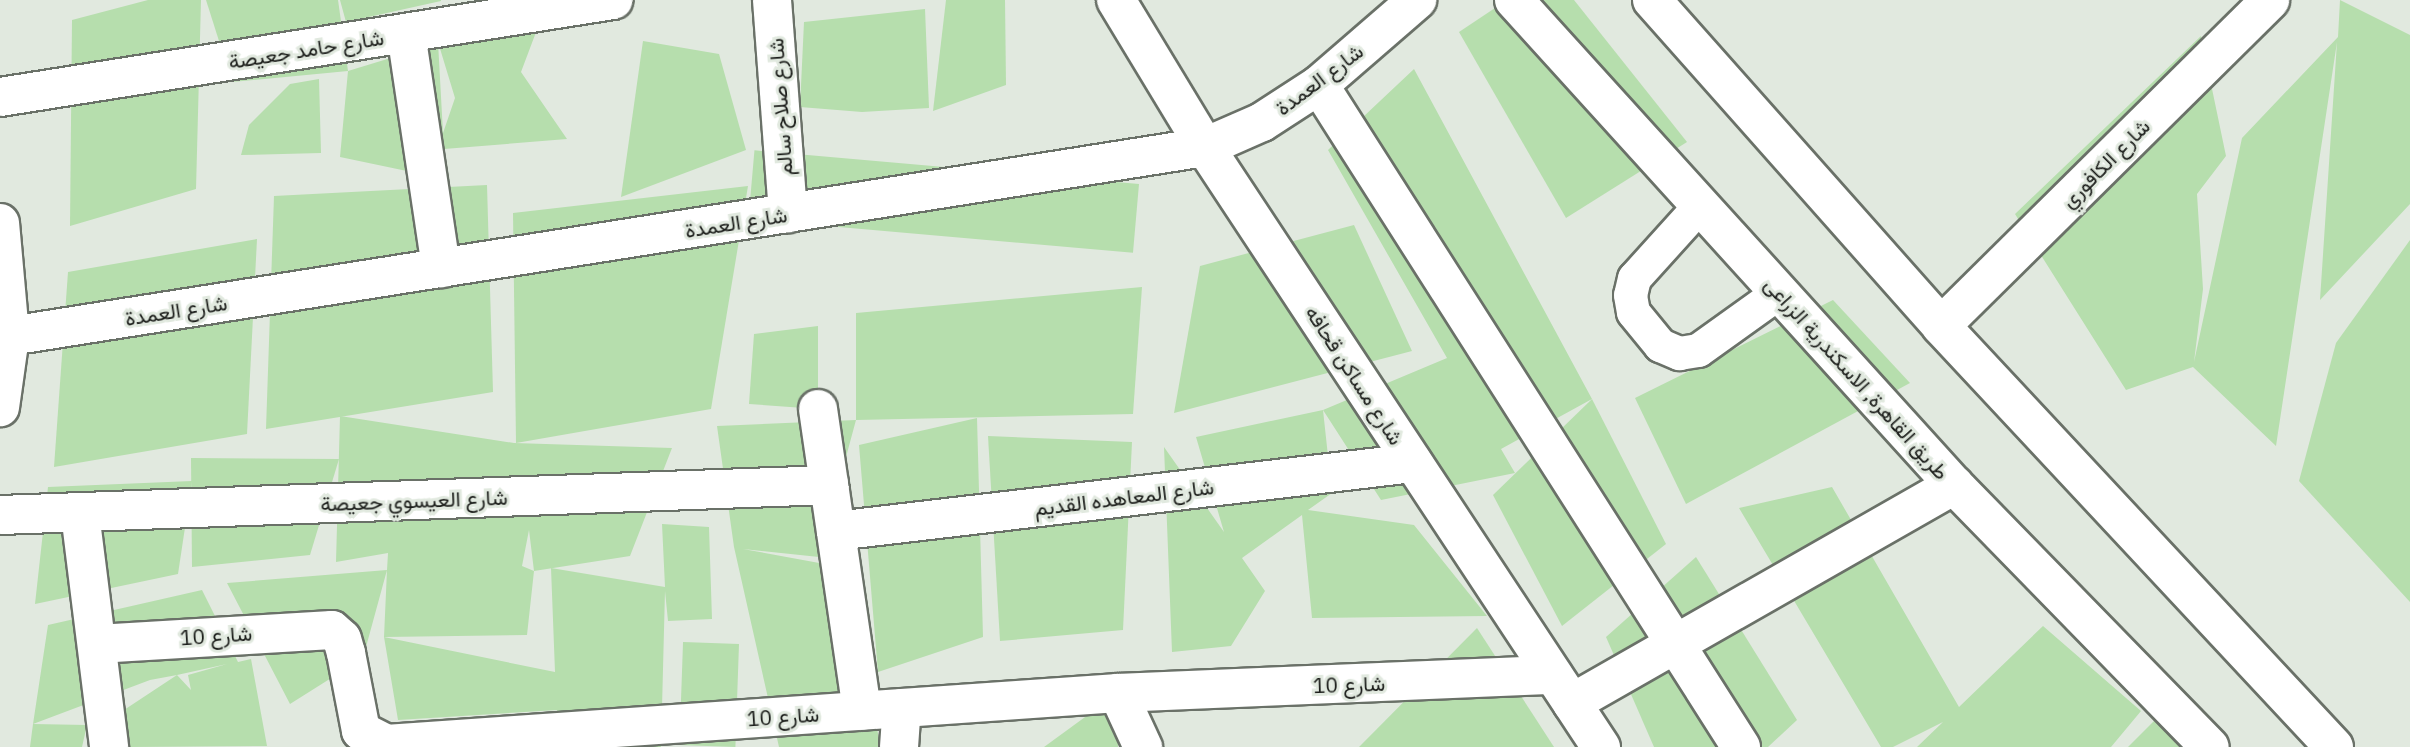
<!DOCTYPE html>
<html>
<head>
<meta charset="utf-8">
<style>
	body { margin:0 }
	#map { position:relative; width:2410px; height:747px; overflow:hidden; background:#e1e9df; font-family:"IBM Plex Sans",Vazirmatn,sans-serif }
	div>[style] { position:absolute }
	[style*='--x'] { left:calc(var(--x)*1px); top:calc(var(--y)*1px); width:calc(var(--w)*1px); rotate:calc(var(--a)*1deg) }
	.building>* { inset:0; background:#b6dead; transform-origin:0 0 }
	.roads { filter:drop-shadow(2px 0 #6a7168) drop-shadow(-2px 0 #6a7168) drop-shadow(0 2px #6a7168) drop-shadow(0 -2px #6a7168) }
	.service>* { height:33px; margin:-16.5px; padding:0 16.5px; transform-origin:16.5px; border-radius:16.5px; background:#fff }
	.minor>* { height:38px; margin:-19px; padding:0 19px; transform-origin:19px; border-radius:19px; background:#fff }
	.trunk>* { height:38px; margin:-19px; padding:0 19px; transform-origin:19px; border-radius:19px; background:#fff }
	span { translate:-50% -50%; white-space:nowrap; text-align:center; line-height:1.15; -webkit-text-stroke:6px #e1e9df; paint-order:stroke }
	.street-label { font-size:21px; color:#1a1c19 }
</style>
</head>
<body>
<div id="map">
	<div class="building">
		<div style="clip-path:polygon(148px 0,201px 0,196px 189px,70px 226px,72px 20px)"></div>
		<div style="clip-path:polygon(206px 0,338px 0,348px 71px,232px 82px)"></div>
		<div style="clip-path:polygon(340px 0,441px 0,441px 1px,346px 22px)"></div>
		<div style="clip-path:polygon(946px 0,1005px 0,1006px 85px,933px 111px)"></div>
		<div style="clip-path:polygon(1507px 0,1574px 0,1687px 142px,1566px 218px,1459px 32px)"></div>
		<div style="clip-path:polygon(2340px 0,2410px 35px,2410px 204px,2320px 300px,2337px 42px,2276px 446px,2193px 367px,2126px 390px,2015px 214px,2201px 36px,2226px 156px,2197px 194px,2203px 289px,2194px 362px,2242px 138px,2338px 37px)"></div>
		<div style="clip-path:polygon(925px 9px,929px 108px,862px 112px,800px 107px,804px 22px)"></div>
		<div style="clip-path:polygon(evenodd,544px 11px,521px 72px,567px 139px,444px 149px,445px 179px,340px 157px,348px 71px,544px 11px,438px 42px,455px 98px,443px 133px,438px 42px)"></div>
		<div style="clip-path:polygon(643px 41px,719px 54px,746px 150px,621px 197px)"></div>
		<div style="clip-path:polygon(1414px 69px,1592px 399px,1501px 449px,1515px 473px,1381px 500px,1323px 410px,1447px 358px,1328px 150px)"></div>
		<div style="clip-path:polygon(319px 79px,321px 153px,241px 155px,249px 125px,290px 84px)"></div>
		<div style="left:1139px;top:184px;width:69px;height:386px;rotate:95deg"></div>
		<div style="clip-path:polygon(487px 185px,493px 392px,266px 429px,274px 196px)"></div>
		<div style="clip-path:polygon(748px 186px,711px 409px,516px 443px,513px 213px)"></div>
		<div style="clip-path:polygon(1354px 225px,1412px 351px,1174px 413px,1200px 266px)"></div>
		<div style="clip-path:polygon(257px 239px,247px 434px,54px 467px,68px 272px)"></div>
		<div style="clip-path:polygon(2410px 240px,2410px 602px,2299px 481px,2336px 343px)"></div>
		<div style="clip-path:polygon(1142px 287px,1133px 414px,856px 420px,856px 313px)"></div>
		<div style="clip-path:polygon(1833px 300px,1910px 383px,1686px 504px,1635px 398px)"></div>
		<div style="clip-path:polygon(818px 326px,818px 409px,749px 404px,754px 334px)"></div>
		<div style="clip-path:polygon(1592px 399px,1666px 544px,1562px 626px,1493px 495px)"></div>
		<div style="clip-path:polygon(1323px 410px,1332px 493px,1308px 510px,1414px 525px,1487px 616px,1312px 618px,1302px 515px,1242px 558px,1265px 591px,1231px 646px,1172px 652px,1164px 447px,1224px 532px,1196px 437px)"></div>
		<div style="clip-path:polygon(evenodd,340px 416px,514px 443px,672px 448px,630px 556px,534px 571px,527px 635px,384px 637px,387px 570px,363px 658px,290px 704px,227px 583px,387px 570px,388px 553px,336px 562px,340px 416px,529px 530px,534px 571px,522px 566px,529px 530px)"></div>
		<div style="clip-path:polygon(977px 418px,983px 637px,878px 672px,859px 445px)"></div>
		<div style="clip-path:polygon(856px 420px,819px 557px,743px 549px,841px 567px,881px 747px,779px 747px,734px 547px,717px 426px)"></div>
		<div style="clip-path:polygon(988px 436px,1132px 442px,1123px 630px,1000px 641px)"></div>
		<div style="clip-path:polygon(191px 458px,339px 459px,310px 555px,192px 567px)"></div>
		<div style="clip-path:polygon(192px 481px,178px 574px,35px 604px,48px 487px)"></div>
		<div style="clip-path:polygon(1832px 487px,1959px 707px,2043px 626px,2141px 711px,2111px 747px,1917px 747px,1943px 722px,1893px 747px,1881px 747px,1739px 508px)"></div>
		<div style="clip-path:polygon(662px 524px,709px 527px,712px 619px,668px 621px,665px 591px,661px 747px,558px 747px,557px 710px,398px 720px,384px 637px,555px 672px,551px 568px,665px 587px)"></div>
		<div style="clip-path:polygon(1696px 557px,1797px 720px,1768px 747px,1654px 747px,1606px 637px)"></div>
		<div style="clip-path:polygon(evenodd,202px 590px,238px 662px,251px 659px,267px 746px,129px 747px,124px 710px,177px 675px,150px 680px,33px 724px,48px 625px,202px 590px,227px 664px,188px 675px,191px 690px,177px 675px,227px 664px)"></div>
		<div style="clip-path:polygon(1477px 628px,1554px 747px,1359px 747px)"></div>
		<div style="left:739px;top:644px;width:103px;height:56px;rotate:92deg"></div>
		<div style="clip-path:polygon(1118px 693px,1118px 747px,1044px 747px)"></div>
		<div style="clip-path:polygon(2159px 716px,2181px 747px,2128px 747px)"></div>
		<div style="clip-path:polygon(33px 724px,87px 725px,82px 747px,30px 747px)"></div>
	</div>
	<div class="roads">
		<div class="service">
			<div style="--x:1700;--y:205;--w:98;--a:132.1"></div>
			<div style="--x:1634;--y:278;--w:17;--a:103"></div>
			<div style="--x:1630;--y:295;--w:17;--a:80"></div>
			<div style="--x:1633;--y:312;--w:43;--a:50.7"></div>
			<div style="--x:1660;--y:345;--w:21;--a:23"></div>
			<div style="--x:1679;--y:353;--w:19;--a:-9"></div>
			<div style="--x:1698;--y:350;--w:100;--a:-35.6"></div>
		</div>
		<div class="minor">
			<div style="--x:772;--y:0;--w:214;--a:85.7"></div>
			<div style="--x:1116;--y:0;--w:172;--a:58.8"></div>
			<div style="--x:1205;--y:147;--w:719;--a:56.58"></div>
			<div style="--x:406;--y:33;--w:238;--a:81.5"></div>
			<div style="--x:1319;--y:85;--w:785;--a:57.48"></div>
			<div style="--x:0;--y:97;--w:621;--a:-8.99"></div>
			<div style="--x:0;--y:223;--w:113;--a:84.9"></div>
			<div style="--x:10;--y:336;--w:72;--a:98"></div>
			<div style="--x:1941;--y:326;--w:463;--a:-44.7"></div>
			<div style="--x:10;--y:336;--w:1210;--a:-8.99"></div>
			<div style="--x:1205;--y:147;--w:62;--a:-23.7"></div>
			<div style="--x:1262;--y:122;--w:68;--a:-33"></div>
			<div style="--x:1319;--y:85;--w:130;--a:-40.9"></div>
			<div style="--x:818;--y:409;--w:305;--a:81.7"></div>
			<div style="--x:80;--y:513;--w:236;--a:82.9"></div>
			<div style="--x:0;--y:515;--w:830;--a:-2.07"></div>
			<div style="--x:836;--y:531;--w:581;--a:-6.72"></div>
			<div style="--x:97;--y:644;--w:235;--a:-3.4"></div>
			<div style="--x:332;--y:630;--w:13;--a:42"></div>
			<div style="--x:342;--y:639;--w:15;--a:74"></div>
			<div style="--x:346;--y:653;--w:79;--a:79.1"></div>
			<div style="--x:361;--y:731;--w:28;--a:27"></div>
			<div style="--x:386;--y:744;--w:734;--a:-3.99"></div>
			<div style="--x:1118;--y:693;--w:435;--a:-2.4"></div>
			<div style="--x:1118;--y:693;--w:60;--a:65.2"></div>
			<div style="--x:1572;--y:703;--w:440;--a:-29.7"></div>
			<div style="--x:899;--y:747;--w:39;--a:-86"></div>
		</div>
		<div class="trunk">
			<div style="--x:1514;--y:0;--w:655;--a:47.79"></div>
			<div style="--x:1954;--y:485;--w:366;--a:45.7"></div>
			<div style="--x:1652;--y:0;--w:436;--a:48.4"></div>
			<div style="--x:1941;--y:326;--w:576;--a:46.97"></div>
		</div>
	</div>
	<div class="street-label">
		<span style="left:306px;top:49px;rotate:-9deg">شارع حامد جعيصة</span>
		<span style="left:1319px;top:79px;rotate:-37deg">شارع العمدة</span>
		<span style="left:780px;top:107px;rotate:-94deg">شارع صلاح سالم</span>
		<span style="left:2105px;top:163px;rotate:-45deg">شارع الكافوري</span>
		<span style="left:736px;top:222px;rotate:-9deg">شارع العمدة</span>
		<span style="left:176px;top:310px;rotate:-9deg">شارع العمدة</span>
		<span style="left:1355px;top:375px;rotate:57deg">شارع مساكن قحافه</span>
		<span style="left:1857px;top:378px;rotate:48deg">طريق القاهرة, الاسكندرية الزراعى</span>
		<span style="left:1124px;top:497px;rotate:-7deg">شارع المعاهده القديم</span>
		<span style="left:414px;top:500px;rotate:-2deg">شارع العيسوي جعيصة</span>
		<span style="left:216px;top:635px;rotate:-4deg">شارع 10</span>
		<span style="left:1349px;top:684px;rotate:-2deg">شارع 10</span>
		<span style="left:783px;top:716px;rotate:-4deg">شارع 10</span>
	</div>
</div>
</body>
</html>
